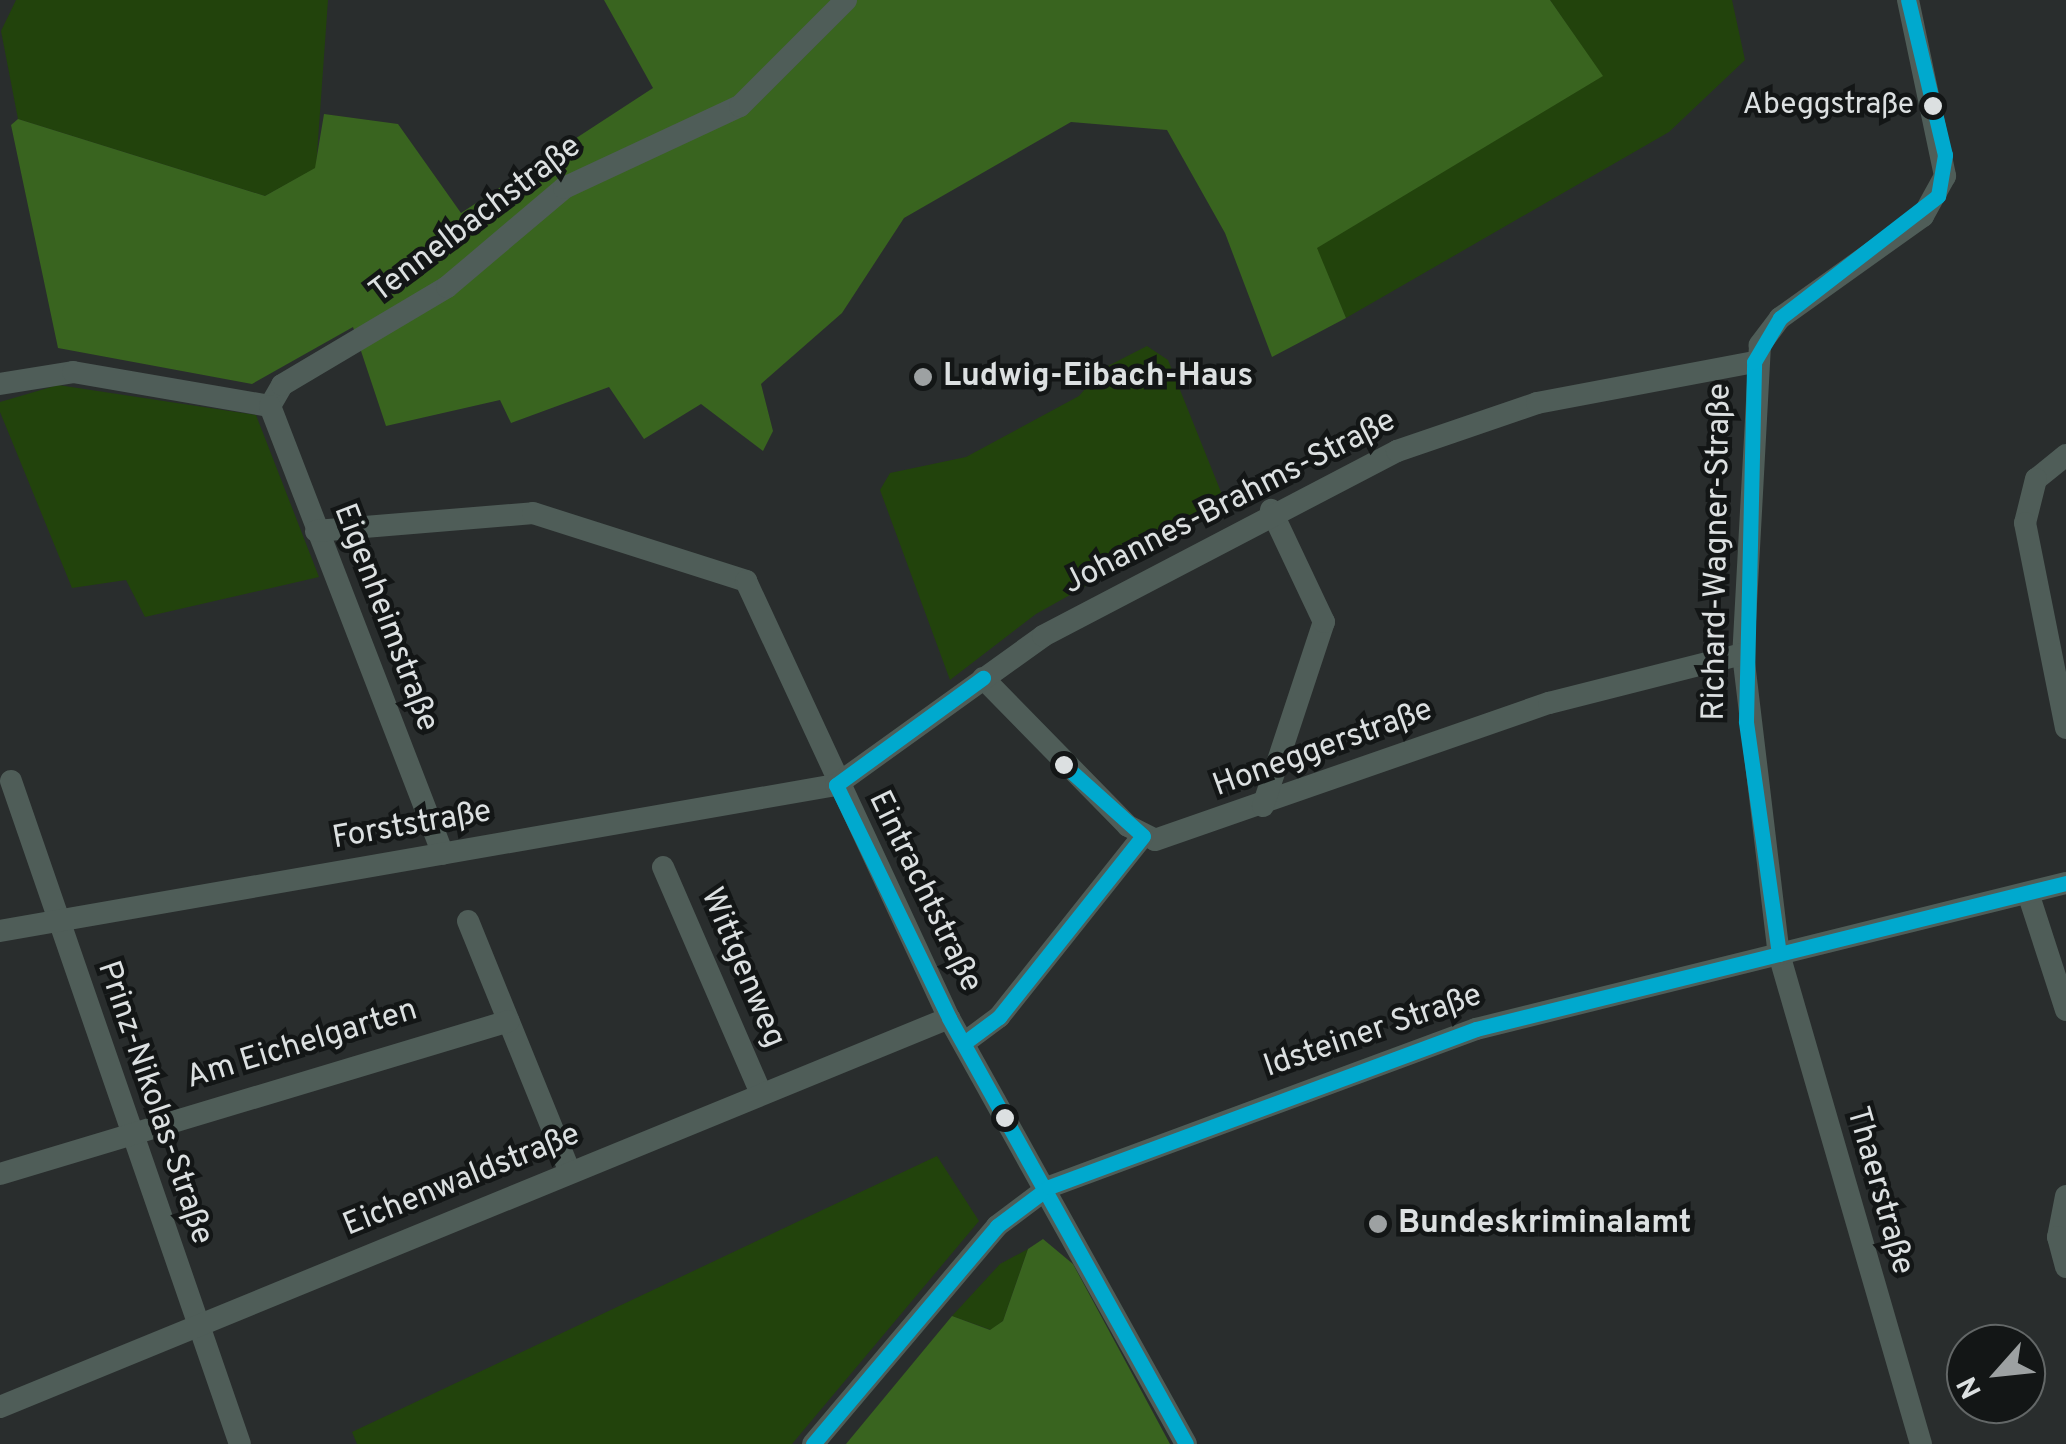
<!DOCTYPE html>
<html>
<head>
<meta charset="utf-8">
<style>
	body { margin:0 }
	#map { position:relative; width:2066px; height:1444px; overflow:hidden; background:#292d2d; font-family:Overpass,sans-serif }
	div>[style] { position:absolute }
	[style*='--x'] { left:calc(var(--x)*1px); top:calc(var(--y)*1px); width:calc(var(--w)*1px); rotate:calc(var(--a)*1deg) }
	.green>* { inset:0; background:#22430c }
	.forest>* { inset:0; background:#39641f }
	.minor>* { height:22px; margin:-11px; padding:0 11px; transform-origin:11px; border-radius:11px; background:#4f5d58 }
	.bus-1>* { height:15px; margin:-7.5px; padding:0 7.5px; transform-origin:7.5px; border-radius:7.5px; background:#00a9ce }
	.dots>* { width:28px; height:28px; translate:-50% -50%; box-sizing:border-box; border:5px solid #131616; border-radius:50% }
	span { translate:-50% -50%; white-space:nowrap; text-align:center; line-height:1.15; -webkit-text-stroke:9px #131616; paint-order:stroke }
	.bus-label { font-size:30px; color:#dce0e1 }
	.right { translate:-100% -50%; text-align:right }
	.street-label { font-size:32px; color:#dce0e1 }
	.poi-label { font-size:32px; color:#dce0e1; font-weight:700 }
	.left { translate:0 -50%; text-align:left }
	.north { position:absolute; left:1946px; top:1324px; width:100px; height:100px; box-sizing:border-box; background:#131616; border:2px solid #636767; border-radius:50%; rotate:243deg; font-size:28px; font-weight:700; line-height:40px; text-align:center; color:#dce0e1 }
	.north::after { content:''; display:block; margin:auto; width:35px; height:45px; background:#9da1a2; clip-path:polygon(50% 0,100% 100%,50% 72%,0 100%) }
</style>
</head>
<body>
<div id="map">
	<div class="green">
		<div style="clip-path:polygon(16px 0,328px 0,316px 168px,265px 196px,18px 119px,1px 31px)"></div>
		<div style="clip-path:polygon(1550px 0,1732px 0,1745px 60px,1669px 132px,1346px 318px,1316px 248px,1602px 76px)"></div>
		<div style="clip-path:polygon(1147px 346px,1168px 360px,1227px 507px,1036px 614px,950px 680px,880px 490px,890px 473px,966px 457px,1079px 396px,1102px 369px)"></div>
		<div style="clip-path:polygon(58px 385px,256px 415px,319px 577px,145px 617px,126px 580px,72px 588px,0 412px,0 402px)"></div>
		<div style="clip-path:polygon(937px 1156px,979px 1221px,792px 1444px,357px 1444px,352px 1432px)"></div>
		<div style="clip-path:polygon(1028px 1249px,1003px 1321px,991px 1330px,952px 1316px,1000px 1264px)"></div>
	</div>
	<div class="forest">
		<div style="clip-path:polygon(604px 0,1550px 0,1603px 76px,1317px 248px,1346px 318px,1272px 357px,1225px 233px,1167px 130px,1071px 122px,904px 218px,842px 313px,761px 384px,773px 431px,763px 451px,701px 404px,644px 439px,609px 387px,511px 423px,500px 400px,386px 426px,353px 327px,252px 384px,58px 348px,11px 125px,18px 119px,265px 196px,315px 168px,324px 114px,398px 124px,461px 213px,653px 88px)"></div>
		<div style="clip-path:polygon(1043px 1239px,1073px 1264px,1170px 1444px,846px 1444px,952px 1316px,990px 1330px,1003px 1321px,1028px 1249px)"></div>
	</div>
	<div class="minor">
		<div style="--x:1908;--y:0;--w:180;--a:78.1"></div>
		<div style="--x:1945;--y:176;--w:46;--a:118.8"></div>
		<div style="--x:1923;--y:216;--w:176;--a:144.5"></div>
		<div style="--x:1780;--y:318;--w:34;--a:127"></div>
		<div style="--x:1760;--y:345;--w:309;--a:93.1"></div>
		<div style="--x:1743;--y:654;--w:302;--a:83.2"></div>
		<div style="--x:1779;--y:954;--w:510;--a:73.84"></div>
		<div style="--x:0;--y:384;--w:74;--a:-9.3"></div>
		<div style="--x:73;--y:372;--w:200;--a:9.8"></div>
		<div style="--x:270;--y:406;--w:24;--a:-60"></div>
		<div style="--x:282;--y:385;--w:192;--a:-30.7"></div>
		<div style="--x:447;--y:287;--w:153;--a:-40.2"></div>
		<div style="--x:564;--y:188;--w:194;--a:-25"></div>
		<div style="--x:740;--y:106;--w:150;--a:-45"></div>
		<div style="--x:270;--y:406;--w:480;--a:68.9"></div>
		<div style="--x:2066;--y:455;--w:38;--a:141"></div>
		<div style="--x:2036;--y:479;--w:45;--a:104"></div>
		<div style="--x:2025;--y:523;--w:209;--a:78.7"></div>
		<div style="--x:316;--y:531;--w:218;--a:-4.7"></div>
		<div style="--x:533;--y:513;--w:224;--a:17.7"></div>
		<div style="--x:746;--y:581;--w:482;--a:65.1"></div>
		<div style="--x:949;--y:1018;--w:487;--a:60.9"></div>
		<div style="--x:983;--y:678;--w:207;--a:45.6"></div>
		<div style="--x:1128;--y:826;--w:30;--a:27"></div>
		<div style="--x:1155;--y:840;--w:417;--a:-19.2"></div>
		<div style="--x:1549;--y:703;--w:200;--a:-14.2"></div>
		<div style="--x:11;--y:781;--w:701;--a:70.95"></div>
		<div style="--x:1263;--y:806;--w:194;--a:-71.7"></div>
		<div style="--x:1324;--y:622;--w:124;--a:-115.3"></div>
		<div style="--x:663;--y:867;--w:247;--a:66.6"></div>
		<div style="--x:2028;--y:893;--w:123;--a:72"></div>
		<div style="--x:468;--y:921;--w:271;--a:67.9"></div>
		<div style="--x:0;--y:931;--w:849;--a:-9.91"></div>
		<div style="--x:836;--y:785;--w:255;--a:-35.7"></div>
		<div style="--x:1043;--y:636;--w:399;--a:-27.6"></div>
		<div style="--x:1397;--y:451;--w:148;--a:-18.9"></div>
		<div style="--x:1537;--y:403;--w:221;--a:-10.7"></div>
		<div style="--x:964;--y:1043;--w:44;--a:-36.6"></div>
		<div style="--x:999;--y:1017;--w:231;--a:-51.5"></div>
		<div style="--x:0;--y:1174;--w:531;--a:-16.73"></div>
		<div style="--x:2066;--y:1196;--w:42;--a:101"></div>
		<div style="--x:2058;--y:1237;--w:31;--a:75"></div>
		<div style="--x:0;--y:1407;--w:1026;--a:-22.29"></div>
		<div style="--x:813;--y:1444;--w:285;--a:-49.8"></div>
		<div style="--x:997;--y:1226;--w:65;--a:-36.9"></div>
		<div style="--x:1049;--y:1187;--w:455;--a:-20.3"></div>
		<div style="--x:1476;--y:1029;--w:608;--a:-13.9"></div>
	</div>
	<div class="bus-1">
		<div style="--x:1064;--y:765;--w:106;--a:41.9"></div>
		<div style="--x:836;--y:785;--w:259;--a:64.1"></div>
		<div style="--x:949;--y:1018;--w:487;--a:60.9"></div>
		<div style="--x:836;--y:785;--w:182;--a:-36.1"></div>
		<div style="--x:1779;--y:954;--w:235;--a:-98.1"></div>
		<div style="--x:1746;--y:721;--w:359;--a:-88.7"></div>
		<div style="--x:1754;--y:362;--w:51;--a:-59.4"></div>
		<div style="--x:1780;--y:318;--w:200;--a:-37.7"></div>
		<div style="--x:1938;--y:196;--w:42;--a:-80.3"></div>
		<div style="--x:1945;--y:155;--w:159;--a:-103.4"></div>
		<div style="--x:964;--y:1043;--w:44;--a:-36.6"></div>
		<div style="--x:999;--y:1017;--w:231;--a:-51.5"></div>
		<div style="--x:813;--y:1444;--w:285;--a:-49.8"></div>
		<div style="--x:997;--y:1226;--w:65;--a:-36.9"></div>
		<div style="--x:1049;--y:1187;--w:455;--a:-20.3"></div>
		<div style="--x:1476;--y:1029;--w:608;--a:-13.9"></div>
	</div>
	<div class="dots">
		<div style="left:1933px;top:106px;background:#dce0e1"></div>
		<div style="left:923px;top:377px;background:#9da1a2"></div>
		<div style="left:1064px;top:765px;background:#dce0e1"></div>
		<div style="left:1005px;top:1118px;background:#dce0e1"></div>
		<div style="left:1378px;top:1224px;background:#9da1a2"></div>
	</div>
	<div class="bus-label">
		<span class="right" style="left:1914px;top:106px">Abeggstraße</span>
	</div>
	<div class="street-label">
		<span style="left:476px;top:220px;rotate:-37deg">Tennelbachstraße</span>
		<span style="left:1230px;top:503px;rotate:-27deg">Johannes-Brahms-Straße</span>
		<span style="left:1718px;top:552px;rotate:-89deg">Richard-Wagner-Straße</span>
		<span style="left:385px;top:618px;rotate:69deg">Eigenheimstraße</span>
		<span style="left:1323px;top:749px;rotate:-20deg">Honeggerstraße</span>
		<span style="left:412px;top:826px;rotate:-10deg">Forststraße</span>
		<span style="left:924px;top:892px;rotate:64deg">Eintrachtstraße</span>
		<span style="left:742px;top:968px;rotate:67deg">Wittgenweg</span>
		<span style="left:1373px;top:1032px;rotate:-19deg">Idsteiner Straße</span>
		<span style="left:302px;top:1045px;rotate:-17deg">Am Eichelgarten</span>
		<span style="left:154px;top:1103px;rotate:71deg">Prinz-Nikolas-Straße</span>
		<span style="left:462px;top:1181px;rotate:-22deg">Eichenwaldstraße</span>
		<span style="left:1879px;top:1191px;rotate:74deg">Thaerstraße</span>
	</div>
	<div class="poi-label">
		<span class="left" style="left:943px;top:377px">Ludwig-Eibach-Haus</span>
		<span class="left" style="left:1398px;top:1224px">Bundeskriminalamt</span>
	</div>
	<div class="north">N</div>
</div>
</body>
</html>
